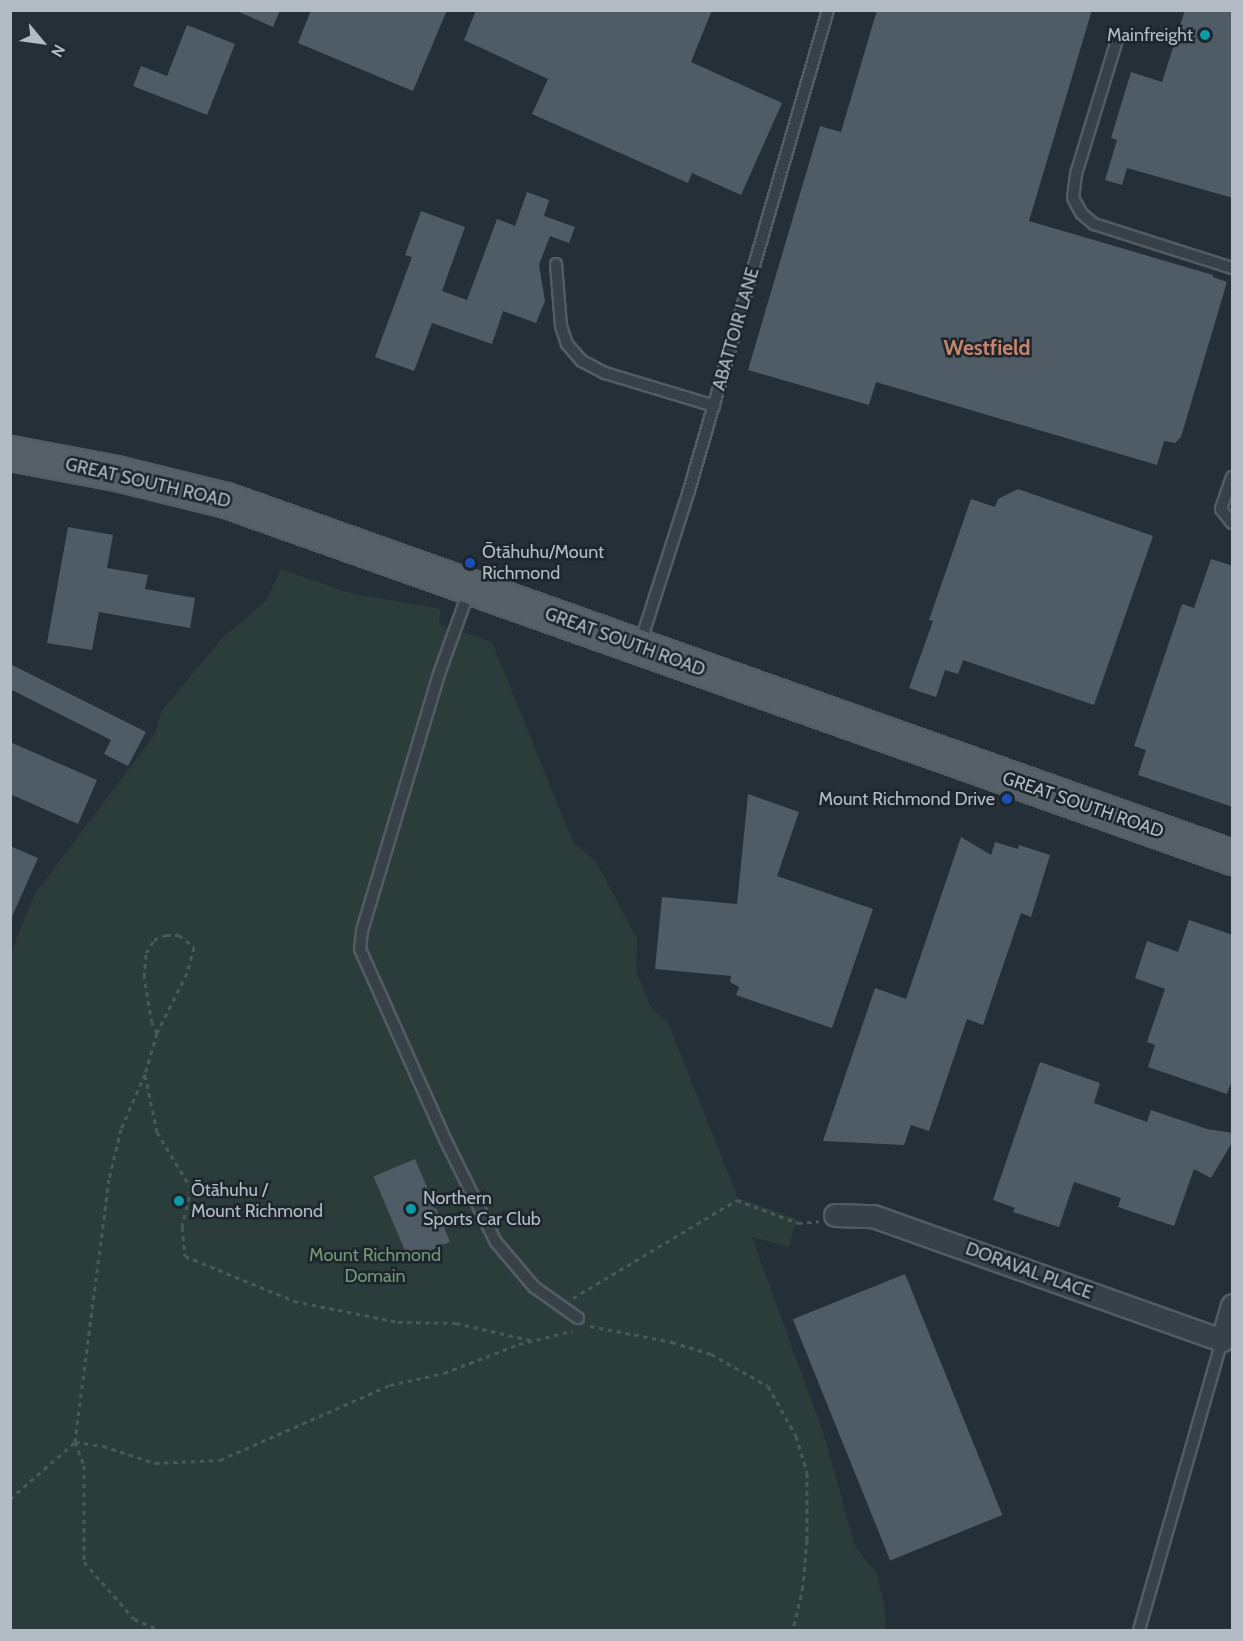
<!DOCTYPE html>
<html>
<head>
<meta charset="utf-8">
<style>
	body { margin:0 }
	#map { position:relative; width:1243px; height:1641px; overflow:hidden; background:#242f37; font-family:Cabin,sans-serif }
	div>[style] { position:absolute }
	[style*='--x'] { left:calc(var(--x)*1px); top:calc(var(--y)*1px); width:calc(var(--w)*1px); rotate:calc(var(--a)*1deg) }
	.green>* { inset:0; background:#2a3d3a }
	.building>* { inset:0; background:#505c65; transform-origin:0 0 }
	.path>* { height:3px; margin-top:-1.5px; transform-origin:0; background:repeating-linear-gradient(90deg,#485958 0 4.5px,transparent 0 9px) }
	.roads { filter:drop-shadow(2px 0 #535c63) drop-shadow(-2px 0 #535c63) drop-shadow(0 2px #535c63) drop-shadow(0 -2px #535c63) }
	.service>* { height:10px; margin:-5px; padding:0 5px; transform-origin:5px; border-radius:5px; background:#384148 }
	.minor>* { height:21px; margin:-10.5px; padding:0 10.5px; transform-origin:10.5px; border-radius:10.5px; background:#384148 }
	.primary>* { height:33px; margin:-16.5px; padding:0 16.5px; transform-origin:16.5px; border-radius:16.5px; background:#566068 }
	.dots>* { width:16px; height:16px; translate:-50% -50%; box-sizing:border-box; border:3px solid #1d262c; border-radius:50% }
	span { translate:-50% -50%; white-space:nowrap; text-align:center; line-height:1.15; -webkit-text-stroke:5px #1d262c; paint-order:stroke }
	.poi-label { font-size:18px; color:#b3bcc4 }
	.right { translate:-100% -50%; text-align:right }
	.left { translate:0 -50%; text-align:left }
	.street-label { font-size:18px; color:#b3bcc4 }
	.park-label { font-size:18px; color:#749776 }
	.quarter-label { font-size:21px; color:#c6846c; font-weight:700 }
	.frame { position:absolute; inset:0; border:12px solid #b3bcc4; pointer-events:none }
	.north { position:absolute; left:12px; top:12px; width:60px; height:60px; -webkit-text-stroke:4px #1d262c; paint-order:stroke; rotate:119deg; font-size:16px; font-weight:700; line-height:24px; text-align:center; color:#b3bcc4 }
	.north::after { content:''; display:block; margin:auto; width:21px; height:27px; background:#b3bcc4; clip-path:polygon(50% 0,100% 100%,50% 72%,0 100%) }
</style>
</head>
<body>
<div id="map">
	<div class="green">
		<div style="clip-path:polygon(281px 569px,350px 593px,441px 609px,439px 624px,492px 642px,573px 842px,597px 863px,637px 939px,636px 971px,650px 1006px,668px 1023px,738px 1198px,797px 1219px,789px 1247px,752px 1237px,825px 1438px,855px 1546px,877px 1574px,884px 1605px,886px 1630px,11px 1630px,11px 952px,35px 894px,155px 734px,161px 712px,224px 636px,265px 602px)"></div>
	</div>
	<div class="building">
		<div style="clip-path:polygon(235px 10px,280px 10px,273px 27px)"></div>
		<div style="clip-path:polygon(311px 10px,447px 10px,413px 91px,298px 43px)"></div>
		<div style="clip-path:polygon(476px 10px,712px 10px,691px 62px,782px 103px,741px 195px,692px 173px,688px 183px,532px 114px,548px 79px,464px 40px)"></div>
		<div style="clip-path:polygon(877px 10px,1092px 10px,1029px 221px,1213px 275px,1213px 277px,1227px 282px,1181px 437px,1175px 443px,1164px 441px,1157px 465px,876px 382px,869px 405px,748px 370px,820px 126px,841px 132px)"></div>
		<div style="clip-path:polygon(1185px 10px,1233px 10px,1233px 198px,1127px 168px,1122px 185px,1105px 180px,1117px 140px,1111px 138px,1131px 72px,1162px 82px)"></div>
		<div style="clip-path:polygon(187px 25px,235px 44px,207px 115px,133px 86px,141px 66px,167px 76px)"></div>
		<div style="clip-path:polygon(527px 192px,549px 200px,544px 216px,575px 227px,569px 243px,550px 236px,539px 265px,545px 301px,536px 323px,503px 311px,492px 344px,432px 323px,414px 371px,375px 357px,412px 257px,405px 255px,421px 211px,465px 227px,442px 291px,467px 300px,497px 219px,515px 226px)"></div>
		<div style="clip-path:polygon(1018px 489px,1153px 536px,1094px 705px,963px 660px,958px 674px,945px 670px,936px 697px,909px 688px,933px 621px,929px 620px,971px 499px,995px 507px,998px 499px)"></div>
		<div style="clip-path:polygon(68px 527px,113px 535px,107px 568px,148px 575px,145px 589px,195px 598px,190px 628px,99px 612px,92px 650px,47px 643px)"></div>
		<div style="clip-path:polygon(1211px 559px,1233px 566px,1233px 807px,1138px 775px,1146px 750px,1134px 746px,1182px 604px,1194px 608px)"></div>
		<div style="clip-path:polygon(10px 664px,146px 732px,128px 766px,104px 754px,111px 740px,10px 689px)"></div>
		<div style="clip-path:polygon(10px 742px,97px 780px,78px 824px,10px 794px)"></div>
		<div style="clip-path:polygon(748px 794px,799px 812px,777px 876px,873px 909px,832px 1028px,736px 995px,739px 987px,730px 982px,731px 976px,655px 969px,662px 897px,737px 904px)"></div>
		<div style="clip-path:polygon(961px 837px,991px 855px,995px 842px,1018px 849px,1019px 845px,1050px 855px,1031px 917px,1021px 913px,983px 1025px,967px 1019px,929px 1131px,911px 1125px,904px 1145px,823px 1141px,875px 988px,906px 999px)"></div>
		<div style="clip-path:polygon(10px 846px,38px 858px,10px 921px)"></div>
		<div style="clip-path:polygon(1189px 920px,1233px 935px,1233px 1077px,1227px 1094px,1148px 1067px,1155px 1045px,1147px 1042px,1165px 989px,1135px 978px,1147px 941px,1178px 952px)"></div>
		<div style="clip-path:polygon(1040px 1062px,1100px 1083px,1094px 1103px,1147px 1122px,1151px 1110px,1207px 1129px,1233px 1133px,1233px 1141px,1211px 1178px,1194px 1169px,1174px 1226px,1118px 1207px,1121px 1198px,1074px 1182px,1059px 1227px,1013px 1212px,1015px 1208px,993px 1200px)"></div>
		<div style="left:415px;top:1159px;width:90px;height:45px;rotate:67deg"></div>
		<div style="left:905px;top:1274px;width:260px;height:121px;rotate:68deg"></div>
	</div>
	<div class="path">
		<div style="--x:157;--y:1033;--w:11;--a:-117"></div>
		<div style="--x:152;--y:1023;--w:47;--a:-99.9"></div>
		<div style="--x:144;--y:977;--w:24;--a:-85"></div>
		<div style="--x:146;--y:953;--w:15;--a:-58"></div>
		<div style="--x:154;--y:940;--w:13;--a:-23"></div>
		<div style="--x:166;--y:935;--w:13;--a:0"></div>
		<div style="--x:179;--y:935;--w:19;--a:39"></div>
		<div style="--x:194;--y:947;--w:27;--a:105"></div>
		<div style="--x:187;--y:973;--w:67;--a:116.6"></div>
		<div style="--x:157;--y:1033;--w:43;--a:106.3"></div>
		<div style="--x:145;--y:1074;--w:60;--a:113.6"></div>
		<div style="--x:121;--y:1129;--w:51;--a:103.5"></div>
		<div style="--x:109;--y:1179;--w:265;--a:97.4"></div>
		<div style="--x:75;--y:1442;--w:25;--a:69"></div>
		<div style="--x:84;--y:1465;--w:97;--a:90"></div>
		<div style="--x:84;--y:1562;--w:76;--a:48.7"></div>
		<div style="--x:134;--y:1619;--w:28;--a:23"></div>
		<div style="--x:145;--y:1075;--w:58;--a:78.1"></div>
		<div style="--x:157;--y:1132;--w:66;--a:58.7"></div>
		<div style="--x:191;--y:1188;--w:40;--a:103"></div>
		<div style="--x:182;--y:1227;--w:29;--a:84"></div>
		<div style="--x:185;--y:1256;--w:118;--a:22.4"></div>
		<div style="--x:294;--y:1301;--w:106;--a:11.4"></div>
		<div style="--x:398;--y:1322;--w:58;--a:1"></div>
		<div style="--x:456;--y:1323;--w:76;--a:12.9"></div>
		<div style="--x:573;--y:1298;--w:191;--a:-30.9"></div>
		<div style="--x:737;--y:1200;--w:65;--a:20.7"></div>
		<div style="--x:798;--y:1223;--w:21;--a:-5"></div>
		<div style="--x:590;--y:1326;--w:84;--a:11"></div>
		<div style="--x:672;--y:1342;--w:41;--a:17.1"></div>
		<div style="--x:711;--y:1354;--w:65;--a:29.3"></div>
		<div style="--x:768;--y:1386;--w:57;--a:60.8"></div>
		<div style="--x:796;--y:1436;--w:39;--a:73"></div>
		<div style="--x:807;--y:1473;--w:67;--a:90"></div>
		<div style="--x:807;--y:1540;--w:46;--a:95"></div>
		<div style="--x:803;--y:1586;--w:45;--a:102.8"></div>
		<div style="--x:10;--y:1499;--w:86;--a:-41.2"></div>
		<div style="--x:75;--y:1442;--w:28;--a:8"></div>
		<div style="--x:103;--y:1446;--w:55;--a:18.1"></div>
		<div style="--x:155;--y:1463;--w:65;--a:-2.6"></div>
		<div style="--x:220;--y:1460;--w:186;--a:-23.8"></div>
		<div style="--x:390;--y:1385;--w:55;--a:-12.5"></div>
		<div style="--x:444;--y:1373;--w:80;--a:-21.1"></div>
		<div style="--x:519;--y:1344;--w:55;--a:-13.8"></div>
	</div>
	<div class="roads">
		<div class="service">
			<div style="--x:1117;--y:40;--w:140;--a:107"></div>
			<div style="--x:1076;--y:174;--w:24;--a:97"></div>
			<div style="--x:1073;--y:198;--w:18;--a:61"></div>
			<div style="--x:1082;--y:214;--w:16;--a:40"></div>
			<div style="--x:1094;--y:224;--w:145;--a:17.7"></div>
			<div style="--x:556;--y:264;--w:62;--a:85.4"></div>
			<div style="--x:561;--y:326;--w:19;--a:72"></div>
			<div style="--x:567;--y:344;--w:23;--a:49"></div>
			<div style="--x:582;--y:361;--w:26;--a:28"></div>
			<div style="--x:605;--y:373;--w:114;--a:16.8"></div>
			<div style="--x:1232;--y:477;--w:34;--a:109"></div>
			<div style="--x:1221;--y:509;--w:18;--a:52"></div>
			<div style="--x:469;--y:591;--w:88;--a:109.9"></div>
			<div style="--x:439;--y:674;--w:268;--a:106.7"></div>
			<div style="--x:362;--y:931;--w:18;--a:96"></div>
			<div style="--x:360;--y:949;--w:208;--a:65.9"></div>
			<div style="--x:445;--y:1139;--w:115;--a:63.7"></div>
			<div style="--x:496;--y:1242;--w:59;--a:49.8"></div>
			<div style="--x:534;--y:1287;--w:54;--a:35.2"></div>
			<div style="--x:640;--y:644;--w:157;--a:-72.3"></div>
			<div style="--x:688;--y:494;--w:504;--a:-73.87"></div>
			<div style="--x:1139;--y:1630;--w:302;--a:-74"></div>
		</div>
		<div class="minor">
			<div style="--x:835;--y:1215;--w:38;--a:2"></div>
			<div style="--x:873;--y:1216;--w:370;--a:19.6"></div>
			<div style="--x:1222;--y:1340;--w:36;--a:-74"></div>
		</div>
		<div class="primary">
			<div style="--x:10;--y:453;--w:108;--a:10.7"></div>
			<div style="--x:116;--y:473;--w:113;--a:13.8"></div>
			<div style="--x:226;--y:500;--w:1067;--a:19.54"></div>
		</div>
	</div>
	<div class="dots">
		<div style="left:1205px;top:35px;background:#0f9aa8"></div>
		<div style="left:470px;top:563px;background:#1a4fb4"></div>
		<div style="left:1007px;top:799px;background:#1a4fb4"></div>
		<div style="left:179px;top:1201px;background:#0f9aa8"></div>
		<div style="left:411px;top:1209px;background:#0f9aa8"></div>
	</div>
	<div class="poi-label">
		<span class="right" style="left:1193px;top:35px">Mainfreight</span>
		<span class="left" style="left:482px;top:563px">Ōtāhuhu/Mount<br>Richmond</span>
		<span class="right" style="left:995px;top:799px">Mount Richmond Drive</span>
		<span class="left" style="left:191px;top:1201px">Ōtāhuhu /<br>Mount Richmond</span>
		<span class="left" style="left:423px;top:1209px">Northern<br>Sports Car Club</span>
	</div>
	<div class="street-label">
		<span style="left:736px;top:329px;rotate:-74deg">ABATTOIR LANE</span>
		<span style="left:148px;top:483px;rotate:13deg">GREAT SOUTH ROAD</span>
		<span style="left:625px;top:642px;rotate:20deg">GREAT SOUTH ROAD</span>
		<span style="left:1083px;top:805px;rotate:19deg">GREAT SOUTH ROAD</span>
		<span style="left:1029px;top:1271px;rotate:20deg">DORAVAL PLACE</span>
	</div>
	<div class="park-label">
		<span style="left:375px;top:1266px">Mount Richmond<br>Domain</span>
	</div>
	<div class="quarter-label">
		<span style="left:987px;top:348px">Westfield</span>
	</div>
	<div class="frame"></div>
	<div class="north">N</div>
</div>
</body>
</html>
